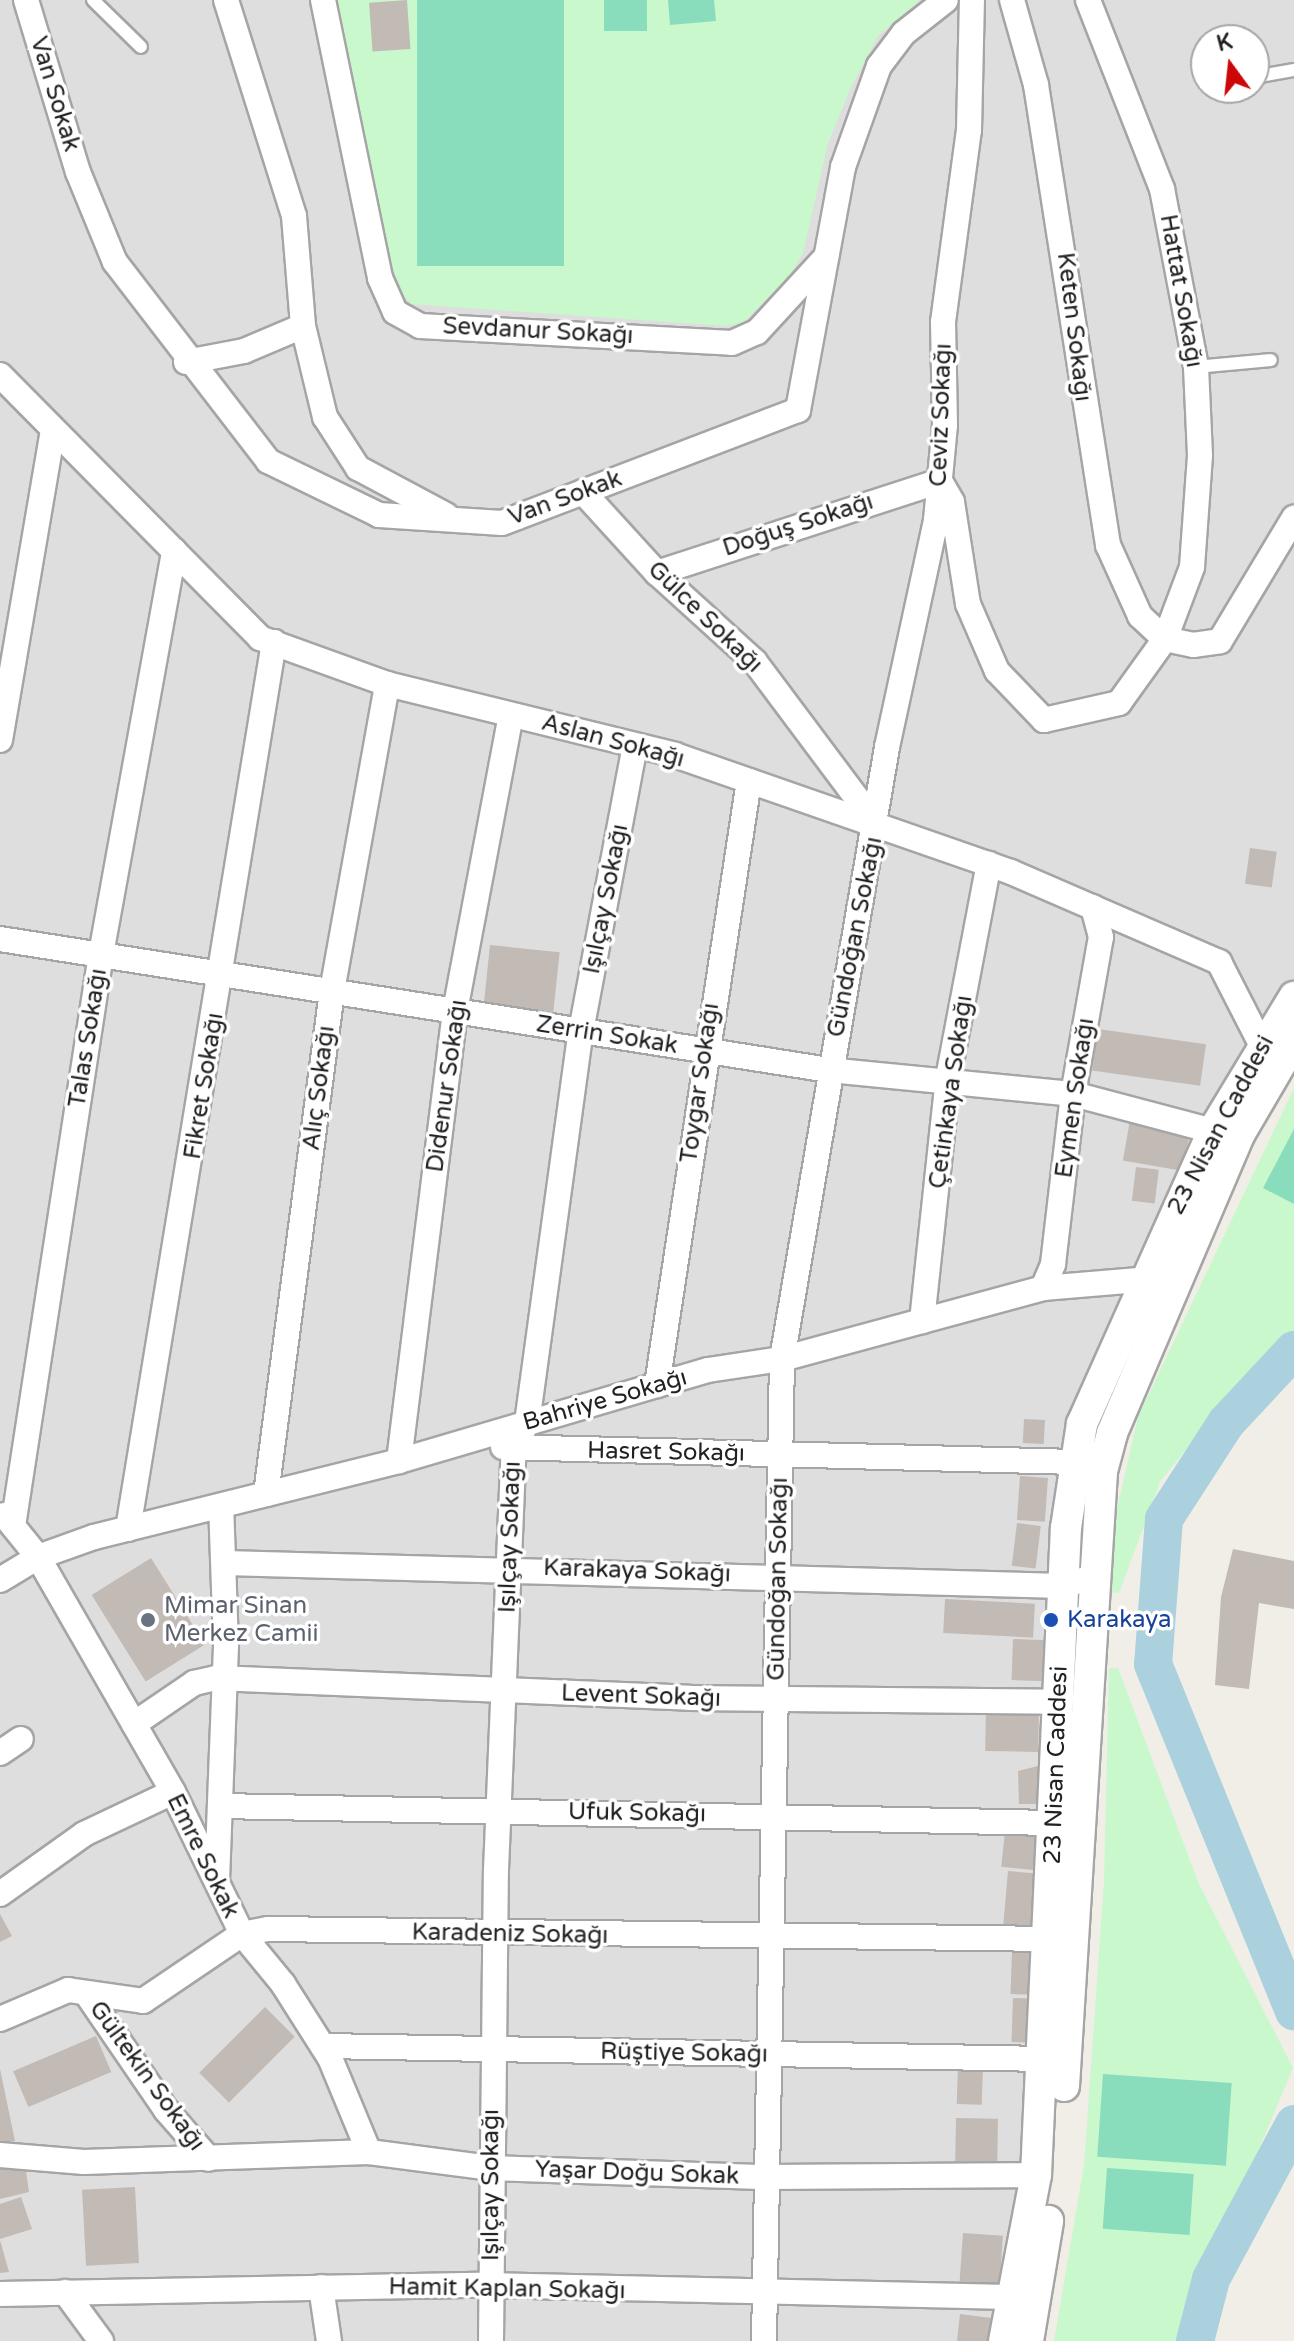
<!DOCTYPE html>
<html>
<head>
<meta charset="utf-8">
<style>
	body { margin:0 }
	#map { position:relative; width:1294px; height:2341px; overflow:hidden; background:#f1eee8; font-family:"Varela Round",sans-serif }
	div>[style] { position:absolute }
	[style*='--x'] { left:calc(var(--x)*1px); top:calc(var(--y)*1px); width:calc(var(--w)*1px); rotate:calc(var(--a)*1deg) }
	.residential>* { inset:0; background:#dfdede }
	.park>* { inset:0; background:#c8f8cc }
	.pitch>* { inset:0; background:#89ddbd; transform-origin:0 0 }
	.river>* { height:38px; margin:-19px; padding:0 19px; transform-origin:19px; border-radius:19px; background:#aad1dd }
	.building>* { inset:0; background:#c2bab4; transform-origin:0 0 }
	.roads { filter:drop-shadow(2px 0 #a5a5a5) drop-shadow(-2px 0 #a5a5a5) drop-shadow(0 2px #a5a5a5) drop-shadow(0 -2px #a5a5a5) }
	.service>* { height:12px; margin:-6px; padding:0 6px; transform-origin:6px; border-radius:6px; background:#fff }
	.minor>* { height:24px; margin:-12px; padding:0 12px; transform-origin:12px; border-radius:12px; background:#fff }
	.tertiary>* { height:30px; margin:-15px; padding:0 15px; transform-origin:15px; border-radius:15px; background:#fff }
	.dots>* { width:22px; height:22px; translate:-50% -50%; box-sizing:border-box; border:4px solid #fff; border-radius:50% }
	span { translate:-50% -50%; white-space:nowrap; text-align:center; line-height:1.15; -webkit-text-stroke:7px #fff; paint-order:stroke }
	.street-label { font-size:24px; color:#212121 }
	.worship-label { font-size:24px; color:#5b616d }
	.left { translate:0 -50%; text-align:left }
	.transit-label { font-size:24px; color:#164399 }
	.north { position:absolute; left:1190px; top:24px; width:80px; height:80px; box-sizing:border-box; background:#fff; border:2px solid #a6a6a6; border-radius:50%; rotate:345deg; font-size:22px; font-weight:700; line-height:32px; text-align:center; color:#212121 }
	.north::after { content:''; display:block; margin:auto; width:28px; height:36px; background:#cb0707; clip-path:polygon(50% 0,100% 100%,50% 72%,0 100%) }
</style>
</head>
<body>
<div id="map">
	<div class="residential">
		<div style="clip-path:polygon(evenodd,0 0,1294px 0,1294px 1064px,1082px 1424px,1020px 2341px,0 2341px,0 0,1206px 40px,1254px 40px,1254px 88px,1206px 88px,1206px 40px)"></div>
	</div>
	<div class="park">
		<div style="clip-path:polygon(337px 0,920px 0,878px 36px,851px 87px,828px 143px,803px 253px,788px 278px,744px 322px,727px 326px,411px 304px,399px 290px,351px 110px)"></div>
		<div style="clip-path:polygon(1294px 1088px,1294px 1340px,1209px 1420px,1160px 1482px,1119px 1593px,1110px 1592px,1116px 1513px,1138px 1417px)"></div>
		<div style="clip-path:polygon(1109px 1668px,1118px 1668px,1198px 1882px,1293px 2068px,1210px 2265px,1187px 2341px,1054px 2341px,1084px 2165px,1104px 1882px)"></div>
	</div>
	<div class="pitch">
		<div style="left:417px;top:0;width:147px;height:266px"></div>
		<div style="left:604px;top:0;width:43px;height:31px"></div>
		<div style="clip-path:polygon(668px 0,714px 0,716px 21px,670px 25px)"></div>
		<div style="clip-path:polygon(1294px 1129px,1294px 1204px,1263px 1188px)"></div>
		<div style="left:1103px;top:2074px;width:129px;height:83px;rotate:4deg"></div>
		<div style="left:1107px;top:2168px;width:87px;height:61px;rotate:4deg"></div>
	</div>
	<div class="river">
		<div style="--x:1294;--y:1350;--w:100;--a:133"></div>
		<div style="--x:1226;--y:1423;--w:114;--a:122.9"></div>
		<div style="--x:1164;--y:1519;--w:145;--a:94.3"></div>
		<div style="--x:1153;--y:1664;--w:375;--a:67.9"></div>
		<div style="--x:1195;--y:2341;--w:64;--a:-75.5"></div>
		<div style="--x:1211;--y:2279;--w:176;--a:-61.8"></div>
	</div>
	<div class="building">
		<div style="left:407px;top:0;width:49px;height:38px;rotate:86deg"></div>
		<div style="left:1250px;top:848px;width:27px;height:36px;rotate:8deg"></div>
		<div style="left:490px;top:945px;width:70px;height:62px;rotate:6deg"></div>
		<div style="left:1098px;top:1029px;width:109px;height:42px;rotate:8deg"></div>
		<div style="left:1130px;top:1120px;width:61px;height:41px;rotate:10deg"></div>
		<div style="left:1136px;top:1167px;width:23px;height:34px;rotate:7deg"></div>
		<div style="left:1024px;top:1419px;width:21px;height:24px;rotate:3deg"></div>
		<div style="left:1020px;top:1476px;width:28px;height:44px;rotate:4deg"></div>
		<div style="left:1017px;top:1523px;width:24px;height:43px;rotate:7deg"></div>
		<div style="clip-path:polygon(1233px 1549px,1294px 1561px,1294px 1609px,1259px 1603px,1249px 1689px,1215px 1685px,1221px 1597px)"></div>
		<div style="left:151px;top:1558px;width:102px;height:70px;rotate:58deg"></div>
		<div style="left:945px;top:1599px;width:90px;height:34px;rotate:3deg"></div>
		<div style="left:1013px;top:1639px;width:35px;height:41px;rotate:2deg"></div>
		<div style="left:986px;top:1706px;width:53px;height:45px;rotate:1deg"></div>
		<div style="clip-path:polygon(1046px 1764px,1047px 1804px,1019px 1804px,1018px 1771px)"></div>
		<div style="left:1005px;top:1831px;width:36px;height:36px;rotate:6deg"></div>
		<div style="left:1008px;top:1871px;width:34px;height:55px;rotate:5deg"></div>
		<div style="clip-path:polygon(0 1914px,12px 1936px,0 1942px)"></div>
		<div style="left:1012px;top:1951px;width:25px;height:43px;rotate:2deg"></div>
		<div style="left:1013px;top:1998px;width:25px;height:44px;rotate:2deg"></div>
		<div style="left:265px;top:2007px;width:42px;height:93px;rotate:45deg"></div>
		<div style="left:96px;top:2036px;width:39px;height:90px;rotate:67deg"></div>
		<div style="left:958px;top:2067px;width:25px;height:37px;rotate:2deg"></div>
		<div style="clip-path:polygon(0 2069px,15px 2141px,0 2143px)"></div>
		<div style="left:956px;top:2118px;width:42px;height:43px;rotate:1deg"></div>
		<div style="clip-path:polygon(25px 2164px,29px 2192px,0 2199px,0 2165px)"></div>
		<div style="left:135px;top:2187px;width:76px;height:53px;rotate:87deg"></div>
		<div style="clip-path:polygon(21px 2197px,32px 2229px,0 2239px,0 2204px)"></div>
		<div style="left:963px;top:2233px;width:40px;height:49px;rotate:4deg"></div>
		<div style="clip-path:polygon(0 2240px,9px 2272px,0 2273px)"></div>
		<div style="clip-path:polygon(960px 2314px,991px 2318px,988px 2341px,957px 2341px)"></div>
	</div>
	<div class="roads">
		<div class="service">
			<div style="--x:93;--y:0;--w:67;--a:44.4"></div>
			<div style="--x:1254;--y:77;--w:41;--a:-9.9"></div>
			<div style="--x:1213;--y:90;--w:7;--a:-16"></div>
			<div style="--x:1196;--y:367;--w:75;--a:-5.3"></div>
		</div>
		<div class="minor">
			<div style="--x:26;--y:0;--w:180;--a:73.2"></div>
			<div style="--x:78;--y:172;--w:97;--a:67.7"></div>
			<div style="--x:115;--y:262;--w:251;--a:52.4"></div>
			<div style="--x:268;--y:461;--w:123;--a:25.9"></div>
			<div style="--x:379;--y:515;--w:123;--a:3.7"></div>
			<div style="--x:502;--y:523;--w:317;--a:-20.9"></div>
			<div style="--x:798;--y:410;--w:247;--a:-79.5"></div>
			<div style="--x:843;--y:167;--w:107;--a:-70.4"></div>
			<div style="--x:879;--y:66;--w:41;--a:-52.9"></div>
			<div style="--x:904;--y:33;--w:53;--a:-38.2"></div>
			<div style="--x:226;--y:0;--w:226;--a:72.5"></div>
			<div style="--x:294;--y:216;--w:110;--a:85.3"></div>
			<div style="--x:303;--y:326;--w:94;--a:76.4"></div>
			<div style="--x:325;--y:417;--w:61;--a:57.1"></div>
			<div style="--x:358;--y:468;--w:100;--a:28.1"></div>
			<div style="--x:323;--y:0;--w:284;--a:78.4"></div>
			<div style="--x:380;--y:278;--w:37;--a:66"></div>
			<div style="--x:395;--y:312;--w:29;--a:29"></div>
			<div style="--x:420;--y:326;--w:312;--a:3.1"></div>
			<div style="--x:732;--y:343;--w:27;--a:-24"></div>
			<div style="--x:757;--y:332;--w:102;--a:-47.4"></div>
			<div style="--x:1012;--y:0;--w:88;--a:74.2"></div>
			<div style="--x:1036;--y:85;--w:466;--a:81.1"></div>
			<div style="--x:1108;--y:545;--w:78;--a:65.7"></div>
			<div style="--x:1140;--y:616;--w:34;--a:43"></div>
			<div style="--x:186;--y:362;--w:59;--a:-10.7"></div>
			<div style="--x:244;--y:351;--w:64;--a:-23"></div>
			<div style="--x:0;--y:375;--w:370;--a:45.3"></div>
			<div style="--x:260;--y:638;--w:135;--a:19.9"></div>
			<div style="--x:387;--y:684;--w:297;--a:13.8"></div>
			<div style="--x:675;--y:755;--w:356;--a:19.2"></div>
			<div style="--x:1011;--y:872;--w:227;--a:23.4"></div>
			<div style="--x:1219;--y:962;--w:92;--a:62.9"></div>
			<div style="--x:583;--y:492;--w:110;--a:47.6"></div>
			<div style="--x:657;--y:573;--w:132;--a:42.2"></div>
			<div style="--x:755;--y:662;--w:204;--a:53.2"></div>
			<div style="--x:657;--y:573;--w:298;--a:-18"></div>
			<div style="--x:940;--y:481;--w:24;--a:60"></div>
			<div style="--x:952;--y:502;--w:103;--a:81.1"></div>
			<div style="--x:968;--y:604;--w:73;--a:66.6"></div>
			<div style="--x:997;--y:671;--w:68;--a:46.2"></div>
			<div style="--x:1044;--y:720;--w:77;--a:-12.8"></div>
			<div style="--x:1119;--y:703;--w:79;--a:-54.3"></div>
			<div style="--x:1165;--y:639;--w:77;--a:-69.4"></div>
			<div style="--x:1192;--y:567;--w:112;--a:-85.9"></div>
			<div style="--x:1200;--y:455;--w:88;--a:-92.6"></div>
			<div style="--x:1196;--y:367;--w:181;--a:-100.8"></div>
			<div style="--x:1162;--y:189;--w:203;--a:-111.4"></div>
			<div style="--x:1165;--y:639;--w:29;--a:12"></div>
			<div style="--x:1193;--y:645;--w:27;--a:-8"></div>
			<div style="--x:1220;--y:641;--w:144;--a:-59"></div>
			<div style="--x:0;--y:740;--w:315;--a:-80.3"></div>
			<div style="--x:0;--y:939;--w:839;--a:8.98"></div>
			<div style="--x:829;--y:1070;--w:245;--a:5.6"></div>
			<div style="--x:1073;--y:1094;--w:145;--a:14.8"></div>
			<div style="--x:1043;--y:1288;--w:26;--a:-67"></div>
			<div style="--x:1053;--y:1264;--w:171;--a:-83.3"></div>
			<div style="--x:1073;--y:1094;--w:159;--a:-79.9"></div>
			<div style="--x:1101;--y:937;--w:31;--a:-105"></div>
			<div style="--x:922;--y:1321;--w:244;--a:-83.9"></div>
			<div style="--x:948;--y:1078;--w:218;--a:-79.2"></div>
			<div style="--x:657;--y:1385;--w:611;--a:-81.34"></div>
			<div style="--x:503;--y:1447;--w:573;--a:1.5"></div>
			<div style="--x:399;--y:1461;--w:453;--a:-82.9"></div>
			<div style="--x:455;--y:1011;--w:301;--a:-79.3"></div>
			<div style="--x:266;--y:1494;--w:507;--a:-82.52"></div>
			<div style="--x:332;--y:991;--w:312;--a:-79.8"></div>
			<div style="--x:4;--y:1515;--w:54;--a:51"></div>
			<div style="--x:38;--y:1557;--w:271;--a:60.1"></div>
			<div style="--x:173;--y:1792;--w:158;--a:64.1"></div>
			<div style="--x:242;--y:1934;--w:65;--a:50.6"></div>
			<div style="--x:283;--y:1984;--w:88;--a:57.6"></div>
			<div style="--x:330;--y:2058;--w:102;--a:67.5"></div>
			<div style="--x:13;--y:1526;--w:579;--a:-81.25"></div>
			<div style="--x:101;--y:954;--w:410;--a:-79.7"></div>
			<div style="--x:128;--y:1529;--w:899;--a:-80.65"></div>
			<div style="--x:225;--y:1563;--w:838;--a:1.57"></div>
			<div style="--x:1063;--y:1586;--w:34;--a:-17"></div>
			<div style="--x:0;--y:1580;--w:44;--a:-31.2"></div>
			<div style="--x:38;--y:1557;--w:59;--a:-19.7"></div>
			<div style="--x:94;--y:1537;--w:314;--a:-14"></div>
			<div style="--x:399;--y:1461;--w:322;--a:-16.4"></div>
			<div style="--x:708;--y:1370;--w:75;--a:-8.5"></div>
			<div style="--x:782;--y:1359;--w:270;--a:-15.2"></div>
			<div style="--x:1043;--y:1288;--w:120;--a:-4.8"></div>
			<div style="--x:134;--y:1724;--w:73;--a:-34.3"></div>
			<div style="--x:194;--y:1683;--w:23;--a:-13"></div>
			<div style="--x:216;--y:1678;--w:474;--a:2.4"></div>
			<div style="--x:690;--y:1698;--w:368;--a:0.6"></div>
			<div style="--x:0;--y:1753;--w:25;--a:-34"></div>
			<div style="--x:220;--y:1806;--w:833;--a:1.17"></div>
			<div style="--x:217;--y:1880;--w:234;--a:-87.8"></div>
			<div style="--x:226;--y:1646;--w:140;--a:-92"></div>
			<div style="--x:0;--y:1894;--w:103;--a:-35.5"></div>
			<div style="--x:84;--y:1834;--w:98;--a:-25.3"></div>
			<div style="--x:86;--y:1993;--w:142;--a:55.6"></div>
			<div style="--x:166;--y:2110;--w:65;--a:48.7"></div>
			<div style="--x:0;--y:2019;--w:74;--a:-23.1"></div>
			<div style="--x:68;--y:1990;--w:76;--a:8.3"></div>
			<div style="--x:143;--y:2001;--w:120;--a:-34.1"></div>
			<div style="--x:242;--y:1934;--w:26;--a:-11"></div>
			<div style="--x:268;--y:1929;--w:780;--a:0.73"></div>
			<div style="--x:323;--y:2046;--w:723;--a:1.03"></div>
			<div style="--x:0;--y:2155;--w:84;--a:4.8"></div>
			<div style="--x:84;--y:2162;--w:285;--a:-2"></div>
			<div style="--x:369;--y:2152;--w:122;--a:7.5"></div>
			<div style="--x:490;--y:2168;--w:278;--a:1.9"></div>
			<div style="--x:768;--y:2177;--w:268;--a:-0.4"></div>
			<div style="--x:321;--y:2287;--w:55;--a:81.6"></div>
			<div style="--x:65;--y:2292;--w:61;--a:53.7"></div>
			<div style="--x:0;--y:2294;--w:491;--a:-1.1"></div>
			<div style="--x:491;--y:2285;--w:522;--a:1.32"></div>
			<div style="--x:491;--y:2341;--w:471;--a:-89.4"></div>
			<div style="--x:496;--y:1870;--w:422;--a:-87.6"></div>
			<div style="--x:514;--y:1448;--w:28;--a:-63"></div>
			<div style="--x:527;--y:1423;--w:396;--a:-82.2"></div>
			<div style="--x:581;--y:1031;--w:290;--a:-79.3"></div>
			<div style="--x:764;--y:2341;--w:982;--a:-88.95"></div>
			<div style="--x:782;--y:1359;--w:621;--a:-80.26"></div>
			<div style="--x:887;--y:747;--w:232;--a:-77.8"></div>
			<div style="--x:936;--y:520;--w:95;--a:-84.6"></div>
			<div style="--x:945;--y:425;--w:103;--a:-91.1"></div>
			<div style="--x:943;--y:322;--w:194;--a:-82.3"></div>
			<div style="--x:969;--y:130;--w:130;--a:-88.7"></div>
		</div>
		<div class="tertiary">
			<div style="--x:1064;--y:2086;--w:616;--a:-86.46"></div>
			<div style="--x:1102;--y:1471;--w:39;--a:-75"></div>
			<div style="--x:1112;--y:1433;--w:324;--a:-66.9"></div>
			<div style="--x:1239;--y:1135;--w:109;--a:-59.7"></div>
			<div style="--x:1004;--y:2341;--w:169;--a:-79.1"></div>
			<div style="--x:1036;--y:2175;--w:648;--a:-87.35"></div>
			<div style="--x:1066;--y:1528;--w:105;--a:-81.3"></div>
			<div style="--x:1082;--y:1424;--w:321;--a:-65.9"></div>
			<div style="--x:1213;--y:1131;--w:157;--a:-58.8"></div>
			<div style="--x:1028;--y:2341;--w:122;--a:-80.5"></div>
		</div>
	</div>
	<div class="dots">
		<div style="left:148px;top:1620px;background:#6b7280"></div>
		<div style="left:1051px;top:1620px;background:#1a4fb4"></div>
	</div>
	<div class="street-label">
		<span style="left:55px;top:94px;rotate:73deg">Van Sokak</span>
		<span style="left:1181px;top:291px;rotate:80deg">Hattat Sokağı</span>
		<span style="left:1074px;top:327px;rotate:83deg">Keten Sokağı</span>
		<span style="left:538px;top:331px;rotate:3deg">Sevdanur Sokağı</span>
		<span style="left:941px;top:415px;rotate:-88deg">Ceviz Sokağı</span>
		<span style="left:565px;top:498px;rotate:-20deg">Van Sokak</span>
		<span style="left:798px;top:525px;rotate:-18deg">Doğuş Sokağı</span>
		<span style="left:705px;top:617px;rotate:44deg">Gülce Sokağı</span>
		<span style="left:613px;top:741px;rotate:15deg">Aslan Sokağı</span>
		<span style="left:606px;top:899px;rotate:-79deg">Işılçay Sokağı</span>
		<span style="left:855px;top:937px;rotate:-79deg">Gündoğan Sokağı</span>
		<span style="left:607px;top:1035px;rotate:9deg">Zerrin Sokak</span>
		<span style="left:88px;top:1038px;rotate:-81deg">Talas Sokağı</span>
		<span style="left:700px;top:1083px;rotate:-82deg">Toygar Sokağı</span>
		<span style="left:204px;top:1086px;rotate:-81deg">Fikret Sokağı</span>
		<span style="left:447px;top:1086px;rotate:-82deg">Didenur Sokağı</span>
		<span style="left:319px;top:1088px;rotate:-83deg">Alıç Sokağı</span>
		<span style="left:951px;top:1092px;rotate:-82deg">Çetinkaya Sokağı</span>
		<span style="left:1075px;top:1098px;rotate:-82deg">Eymen Sokağı</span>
		<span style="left:1221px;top:1125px;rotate:-62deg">23 Nisan Caddesi</span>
		<span style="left:605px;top:1400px;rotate:-16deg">Bahriye Sokağı</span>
		<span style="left:666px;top:1452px;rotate:1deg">Hasret Sokağı</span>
		<span style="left:510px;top:1537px;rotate:-88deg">Işılçay Sokağı</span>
		<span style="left:637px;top:1571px;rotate:2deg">Karakaya Sokağı</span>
		<span style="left:778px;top:1579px;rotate:-89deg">Gündoğan Sokağı</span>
		<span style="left:641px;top:1696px;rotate:2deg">Levent Sokağı</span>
		<span style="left:1056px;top:1765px;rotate:-88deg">23 Nisan Caddesi</span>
		<span style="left:637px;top:1813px;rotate:1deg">Ufuk Sokağı</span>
		<span style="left:203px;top:1856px;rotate:64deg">Emre Sokak</span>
		<span style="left:510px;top:1934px;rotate:1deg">Karadeniz Sokağı</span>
		<span style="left:684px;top:2053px;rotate:1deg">Rüştiye Sokağı</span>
		<span style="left:147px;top:2076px;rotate:54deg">Gültekin Sokağı</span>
		<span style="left:637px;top:2173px;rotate:2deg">Yaşar Doğu Sokak</span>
		<span style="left:491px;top:2185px;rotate:-90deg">Işılçay Sokağı</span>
		<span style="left:507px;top:2289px;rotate:1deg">Hamit Kaplan Sokağı</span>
	</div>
	<div class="worship-label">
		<span class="left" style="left:164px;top:1620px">Mimar Sinan<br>Merkez Camii</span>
	</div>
	<div class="transit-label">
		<span class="left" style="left:1067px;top:1620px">Karakaya</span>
	</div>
	<div class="north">K</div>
</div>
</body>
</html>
